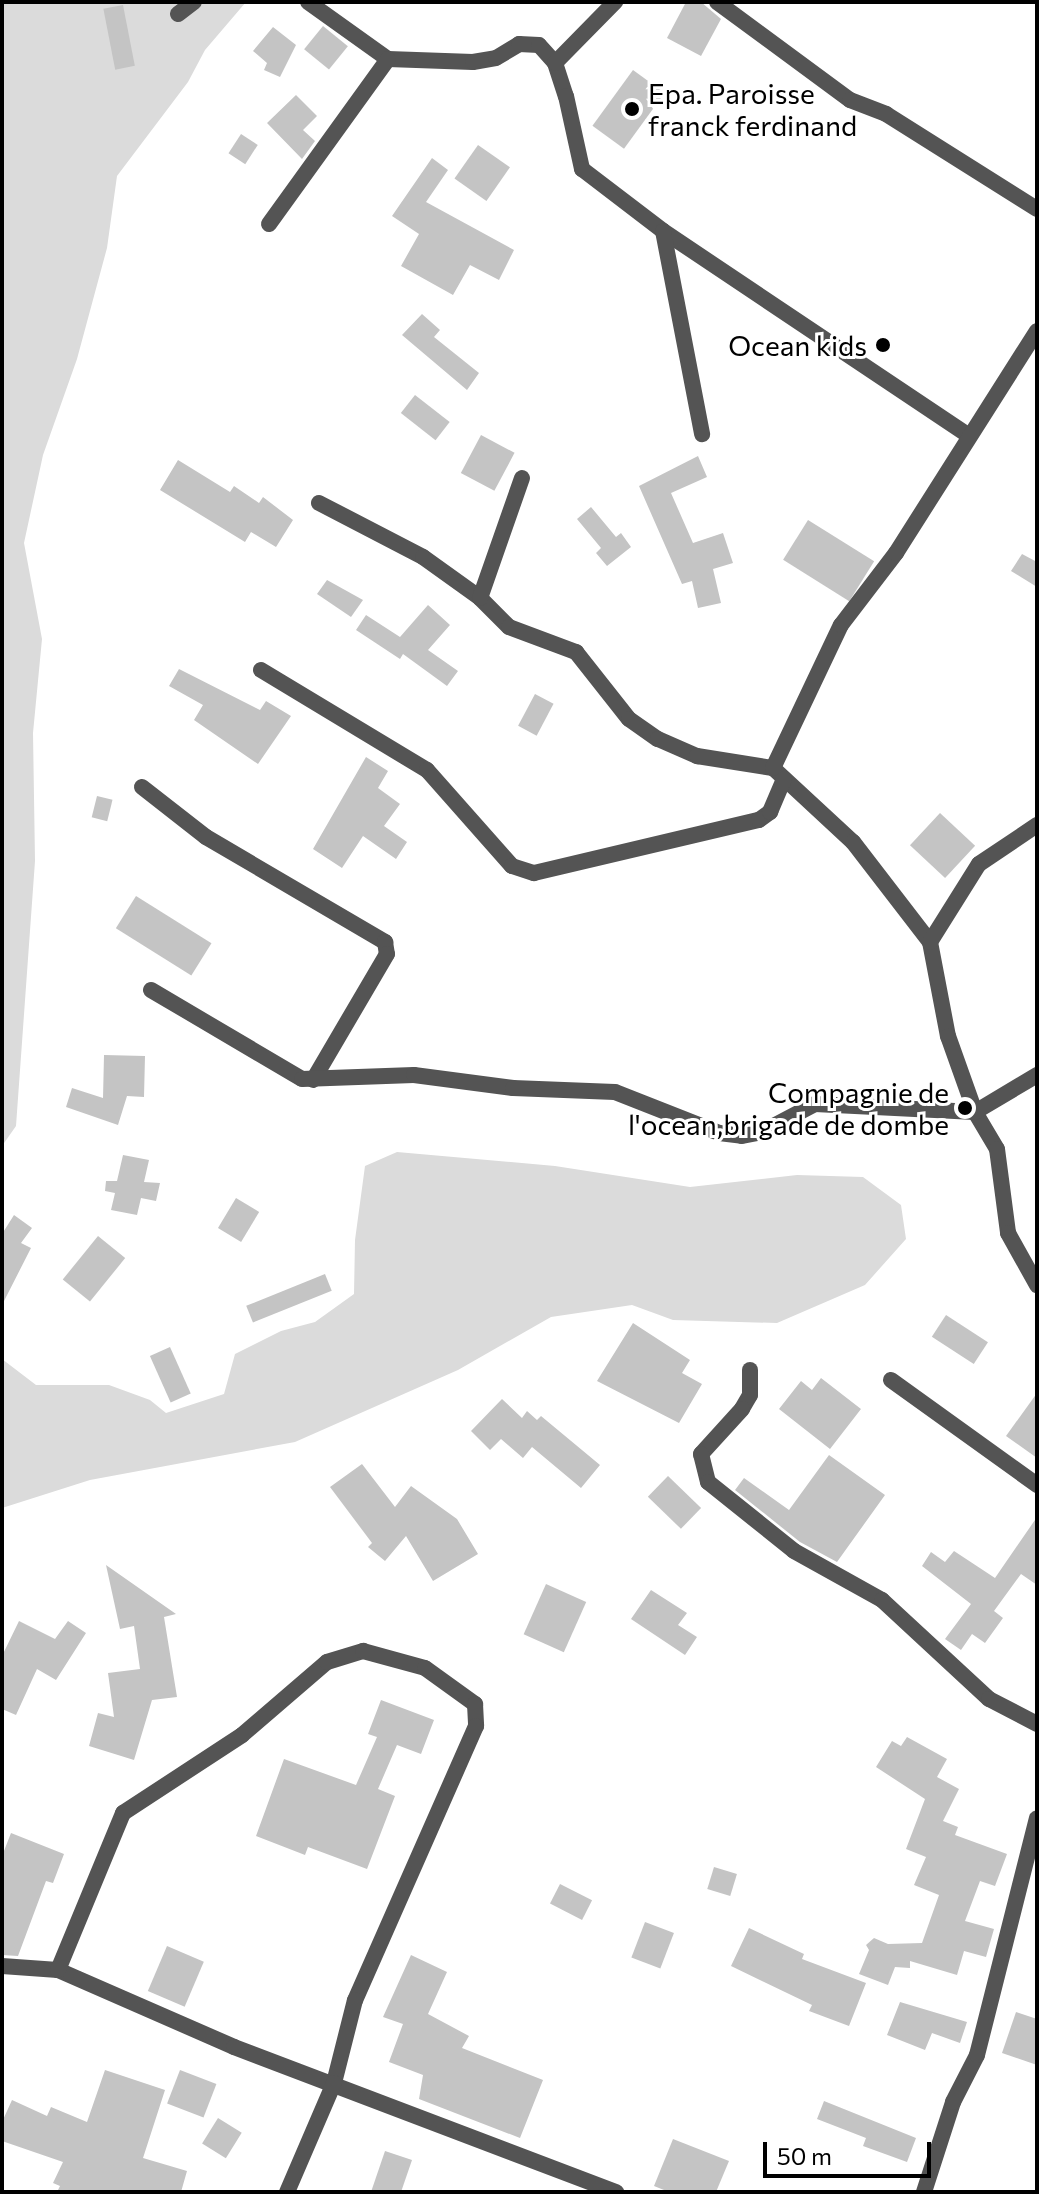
<!DOCTYPE html>
<html>
<head>
<meta charset="utf-8">
<style>
	body { margin:0 }
	#map { position:relative; width:1039px; height:2194px; overflow:hidden; background:#fff; font-family:Commissioner,sans-serif }
	div>[style] { position:absolute }
	[style*='--x'] { left:calc(var(--x)*1px); top:calc(var(--y)*1px); width:calc(var(--w)*1px); rotate:calc(var(--a)*1deg) }
	.green>* { inset:0; background:#dbdbdb }
	.building>* { inset:0; background:#c4c4c4; transform-origin:0 0 }
	.minor>* { height:16px; margin:-8px; padding:0 8px; transform-origin:8px; border-radius:8px; background:#545454 }
	.dots>* { width:22px; height:22px; translate:-50% -50%; box-sizing:border-box; border:4px solid #fff; border-radius:50% }
	span { translate:-50% -50%; white-space:nowrap; text-align:center; line-height:1.15; -webkit-text-stroke:6px #fff; paint-order:stroke }
	.poi-label { font-size:28px; color:#000 }
	.left { translate:0 -50%; text-align:left }
	.right { translate:-100% -50%; text-align:right }
	.frame { position:absolute; inset:0; border:4px solid #000; pointer-events:none }
	.scale { position:absolute; left:763px; top:2142px; width:168px; height:36px; box-sizing:border-box; border:4px solid #000; border-top:0; padding-left:10px; font-size:24px; line-height:28px; white-space:nowrap; color:#000; -webkit-text-stroke:6px #fff; paint-order:stroke }
</style>
</head>
<body>
<div id="map">
	<div class="green">
		<div style="clip-path:polygon(2px 2px,246px 2px,205px 50px,188px 82px,117px 176px,107px 248px,77px 359px,43px 455px,24px 543px,42px 639px,33px 733px,35px 861px,16px 1126px,2px 1146px)"></div>
		<div style="clip-path:polygon(397px 1152px,555px 1166px,690px 1187px,797px 1175px,863px 1177px,901px 1205px,906px 1239px,865px 1285px,777px 1323px,673px 1320px,632px 1305px,551px 1317px,458px 1370px,295px 1442px,90px 1480px,2px 1508px,2px 1359px,36px 1385px,109px 1385px,150px 1400px,166px 1413px,224px 1394px,235px 1354px,281px 1331px,315px 1322px,354px 1294px,355px 1240px,365px 1166px)"></div>
	</div>
	<div class="building">
		<div style="clip-path:polygon(686px 2px,701px 2px,721px 19px,701px 56px,667px 38px)"></div>
		<div style="left:123px;top:5px;width:62px;height:20px;rotate:79deg"></div>
		<div style="left:323px;top:26px;width:32px;height:30px;rotate:39deg"></div>
		<div style="clip-path:polygon(273px 27px,296px 45px,280px 77px,264px 70px,267px 63px,253px 51px)"></div>
		<div style="left:633px;top:70px;width:39px;height:69px;rotate:36deg"></div>
		<div style="clip-path:polygon(296px 95px,317px 116px,303px 130px,315px 141px,302px 159px,267px 123px)"></div>
		<div style="left:241px;top:134px;width:20px;height:23px;rotate:33deg"></div>
		<div style="left:478px;top:145px;width:39px;height:41px;rotate:35deg"></div>
		<div style="clip-path:polygon(432px 158px,448px 170px,426px 202px,514px 250px,499px 280px,470px 265px,453px 295px,401px 266px,419px 234px,392px 216px)"></div>
		<div style="clip-path:polygon(422px 314px,440px 330px,434px 337px,479px 373px,467px 390px,402px 335px)"></div>
		<div style="left:415px;top:395px;width:44px;height:23px;rotate:38deg"></div>
		<div style="left:481px;top:435px;width:38px;height:43px;rotate:28deg"></div>
		<div style="clip-path:polygon(698px 456px,707px 477px,671px 493px,693px 543px,723px 533px,733px 563px,713px 569px,721px 603px,698px 608px,692px 581px,682px 584px,639px 486px)"></div>
		<div style="clip-path:polygon(178px 460px,230px 492px,234px 486px,259px 503px,263px 497px,293px 520px,276px 547px,251px 532px,245px 542px,160px 490px)"></div>
		<div style="clip-path:polygon(591px 507px,616px 537px,621px 533px,631px 547px,607px 566px,596px 553px,601px 548px,577px 519px)"></div>
		<div style="left:808px;top:520px;width:78px;height:47px;rotate:32deg"></div>
		<div style="clip-path:polygon(1022px 554px,1037px 562px,1037px 587px,1011px 571px)"></div>
		<div style="clip-path:polygon(327px 580px,363px 600px,351px 617px,317px 594px)"></div>
		<div style="clip-path:polygon(428px 605px,450px 625px,428px 650px,458px 671px,447px 686px,403px 654px,400px 659px,356px 630px,366px 615px,400px 637px)"></div>
		<div style="clip-path:polygon(179px 669px,260px 710px,266px 701px,291px 716px,258px 764px,194px 720px,203px 705px,169px 686px)"></div>
		<div style="left:535px;top:694px;width:21px;height:36px;rotate:28deg"></div>
		<div style="clip-path:polygon(366px 757px,388px 771px,378px 788px,400px 804px,384px 826px,407px 842px,396px 859px,363px 836px,342px 868px,313px 849px)"></div>
		<div style="left:97px;top:796px;width:16px;height:22px;rotate:14deg"></div>
		<div style="left:940px;top:813px;width:48px;height:44px;rotate:43deg"></div>
		<div style="left:136px;top:896px;width:89px;height:38px;rotate:32deg"></div>
		<div style="clip-path:polygon(104px 1055px,145px 1056px,144px 1097px,127px 1096px,118px 1125px,66px 1107px,72px 1088px,103px 1098px)"></div>
		<div style="clip-path:polygon(123px 1155px,149px 1160px,144px 1182px,160px 1183px,156px 1201px,141px 1198px,137px 1215px,111px 1210px,115px 1193px,105px 1191px,106px 1181px,117px 1181px)"></div>
		<div style="left:236px;top:1198px;width:27px;height:35px;rotate:31deg"></div>
		<div style="clip-path:polygon(14px 1215px,32px 1228px,21px 1243px,31px 1248px,2px 1305px,2px 1234px)"></div>
		<div style="left:98px;top:1236px;width:35px;height:56px;rotate:39deg"></div>
		<div style="left:325px;top:1274px;width:18px;height:85px;rotate:68deg"></div>
		<div style="left:946px;top:1315px;width:50px;height:26px;rotate:33deg"></div>
		<div style="clip-path:polygon(633px 1323px,690px 1360px,682px 1373px,702px 1384px,679px 1423px,597px 1381px)"></div>
		<div style="left:170px;top:1347px;width:51px;height:22px;rotate:66deg"></div>
		<div style="clip-path:polygon(821px 1378px,861px 1409px,830px 1449px,779px 1409px,801px 1381px,812px 1390px)"></div>
		<div style="clip-path:polygon(1037px 1393px,1037px 1458px,1006px 1436px)"></div>
		<div style="clip-path:polygon(502px 1399px,522px 1418px,527px 1411px,537px 1420px,541px 1416px,600px 1465px,581px 1488px,532px 1447px,523px 1458px,501px 1439px,490px 1450px,471px 1431px)"></div>
		<div style="clip-path:polygon(829px 1455px,885px 1495px,837px 1562px,800px 1542px,735px 1490px,744px 1478px,789px 1510px)"></div>
		<div style="clip-path:polygon(362px 1464px,395px 1507px,411px 1486px,457px 1519px,478px 1554px,433px 1581px,406px 1536px,385px 1561px,368px 1547px,372px 1543px,330px 1487px)"></div>
		<div style="left:668px;top:1476px;width:46px;height:29px;rotate:44deg"></div>
		<div style="clip-path:polygon(1037px 1517px,1037px 1585px,1021px 1574px,994px 1611px,1003px 1618px,985px 1643px,972px 1634px,961px 1650px,945px 1639px,971px 1604px,922px 1566px,931px 1552px,945px 1562px,954px 1551px,995px 1578px)"></div>
		<div style="clip-path:polygon(106px 1565px,176px 1614px,164px 1617px,177px 1697px,152px 1700px,134px 1760px,89px 1746px,98px 1713px,114px 1717px,108px 1673px,140px 1669px,134px 1626px,120px 1629px)"></div>
		<div style="left:546px;top:1584px;width:44px;height:55px;rotate:24deg"></div>
		<div style="clip-path:polygon(651px 1590px,687px 1613px,678px 1625px,697px 1637px,685px 1655px,631px 1619px)"></div>
		<div style="clip-path:polygon(19px 1621px,55px 1639px,68px 1621px,86px 1633px,56px 1680px,37px 1669px,16px 1715px,2px 1709px,2px 1656px)"></div>
		<div style="clip-path:polygon(381px 1700px,434px 1720px,421px 1754px,397px 1745px,378px 1789px,395px 1796px,367px 1869px,308px 1847px,305px 1855px,256px 1836px,284px 1759px,356px 1785px,377px 1737px,368px 1734px)"></div>
		<div style="clip-path:polygon(907px 1737px,947px 1759px,937px 1777px,959px 1789px,943px 1821px,958px 1827px,955px 1835px,1007px 1854px,995px 1886px,980px 1881px,965px 1921px,994px 1929px,986px 1957px,964px 1951px,957px 1975px,910px 1961px,910px 1968px,895px 1967px,888px 1985px,859px 1974px,869px 1950px,866px 1945px,874px 1938px,888px 1944px,922px 1943px,939px 1895px,914px 1885px,926px 1857px,906px 1849px,925px 1799px,876px 1767px,892px 1741px,901px 1746px)"></div>
		<div style="clip-path:polygon(11px 1833px,64px 1854px,53px 1883px,46px 1881px,18px 1956px,2px 1955px,2px 1856px)"></div>
		<div style="left:714px;top:1867px;width:24px;height:23px;rotate:17deg"></div>
		<div style="left:560px;top:1884px;width:36px;height:22px;rotate:27deg"></div>
		<div style="left:645px;top:1922px;width:31px;height:38px;rotate:21deg"></div>
		<div style="clip-path:polygon(749px 1928px,804px 1954px,802px 1959px,866px 1983px,849px 2026px,809px 2011px,812px 2005px,731px 1966px)"></div>
		<div style="left:167px;top:1946px;width:40px;height:49px;rotate:23deg"></div>
		<div style="clip-path:polygon(411px 1955px,447px 1972px,428px 2014px,469px 2036px,462px 2048px,543px 2080px,520px 2138px,419px 2099px,423px 2075px,389px 2062px,403px 2024px,383px 2017px)"></div>
		<div style="clip-path:polygon(900px 2002px,967px 2022px,960px 2043px,932px 2033px,925px 2050px,887px 2035px)"></div>
		<div style="clip-path:polygon(1016px 2012px,1037px 2019px,1037px 2065px,1002px 2053px)"></div>
		<div style="clip-path:polygon(105px 2070px,165px 2090px,143px 2158px,187px 2171px,181px 2192px,57px 2192px,60px 2186px,53px 2183px,63px 2162px,2px 2141px,2px 2122px,12px 2100px,47px 2116px,51px 2107px,87px 2122px)"></div>
		<div style="left:180px;top:2070px;width:39px;height:36px;rotate:21deg"></div>
		<div style="clip-path:polygon(824px 2101px,916px 2138px,907px 2162px,863px 2146px,866px 2138px,817px 2119px)"></div>
		<div style="left:218px;top:2118px;width:28px;height:30px;rotate:32deg"></div>
		<div style="clip-path:polygon(673px 2139px,729px 2161px,716px 2192px,669px 2192px,654px 2186px)"></div>
		<div style="clip-path:polygon(385px 2151px,412px 2160px,401px 2192px,371px 2192px)"></div>
	</div>
	<div class="minor">
		<div style="--x:308;--y:2;--w:98;--a:35.5"></div>
		<div style="--x:388;--y:59;--w:85;--a:2"></div>
		<div style="--x:473;--y:62;--w:23;--a:-10"></div>
		<div style="--x:496;--y:58;--w:27;--a:-31"></div>
		<div style="--x:519;--y:44;--w:20;--a:3"></div>
		<div style="--x:539;--y:45;--w:24;--a:48"></div>
		<div style="--x:555;--y:63;--w:35;--a:72"></div>
		<div style="--x:566;--y:96;--w:75;--a:77.6"></div>
		<div style="--x:582;--y:169;--w:102;--a:37.4"></div>
		<div style="--x:663;--y:231;--w:367;--a:33.8"></div>
		<div style="--x:717;--y:2;--w:165;--a:36.4"></div>
		<div style="--x:850;--y:100;--w:39;--a:21"></div>
		<div style="--x:886;--y:114;--w:178;--a:32.2"></div>
		<div style="--x:178;--y:14;--w:20;--a:-37"></div>
		<div style="--x:555;--y:63;--w:86;--a:-45.5"></div>
		<div style="--x:269;--y:224;--w:203;--a:-54.2"></div>
		<div style="--x:663;--y:231;--w:207;--a:79.1"></div>
		<div style="--x:319;--y:503;--w:117;--a:27.4"></div>
		<div style="--x:423;--y:557;--w:70;--a:35.7"></div>
		<div style="--x:480;--y:598;--w:41;--a:45"></div>
		<div style="--x:509;--y:627;--w:72;--a:20.5"></div>
		<div style="--x:576;--y:652;--w:85;--a:51.7"></div>
		<div style="--x:629;--y:719;--w:35;--a:35"></div>
		<div style="--x:658;--y:739;--w:43;--a:23.6"></div>
		<div style="--x:697;--y:756;--w:77;--a:9"></div>
		<div style="--x:773;--y:768;--w:109;--a:42.8"></div>
		<div style="--x:853;--y:842;--w:126;--a:52.4"></div>
		<div style="--x:930;--y:942;--w:96;--a:79.2"></div>
		<div style="--x:948;--y:1036;--w:81;--a:70.4"></div>
		<div style="--x:975;--y:1112;--w:43;--a:59.3"></div>
		<div style="--x:997;--y:1149;--w:85;--a:82.5"></div>
		<div style="--x:1008;--y:1233;--w:60;--a:60.9"></div>
		<div style="--x:480;--y:598;--w:127;--a:-70.7"></div>
		<div style="--x:261;--y:670;--w:194;--a:31.1"></div>
		<div style="--x:427;--y:770;--w:128;--a:48.5"></div>
		<div style="--x:512;--y:866;--w:23;--a:18"></div>
		<div style="--x:534;--y:873;--w:231;--a:-13.3"></div>
		<div style="--x:759;--y:820;--w:14;--a:-36"></div>
		<div style="--x:770;--y:812;--w:36;--a:-67"></div>
		<div style="--x:773;--y:768;--w:158;--a:-64.6"></div>
		<div style="--x:841;--y:625;--w:91;--a:-52.6"></div>
		<div style="--x:896;--y:553;--w:263;--a:-57.6"></div>
		<div style="--x:142;--y:787;--w:81;--a:38"></div>
		<div style="--x:206;--y:837;--w:208;--a:30.4"></div>
		<div style="--x:385;--y:942;--w:12;--a:81"></div>
		<div style="--x:387;--y:954;--w:146;--a:120.4"></div>
		<div style="--x:930;--y:942;--w:92;--a:-57.9"></div>
		<div style="--x:979;--y:864;--w:70;--a:-33.9"></div>
		<div style="--x:151;--y:990;--w:175;--a:30.5"></div>
		<div style="--x:302;--y:1079;--w:112;--a:-2"></div>
		<div style="--x:414;--y:1075;--w:100;--a:7.5"></div>
		<div style="--x:513;--y:1088;--w:102;--a:2.2"></div>
		<div style="--x:615;--y:1092;--w:112;--a:21.5"></div>
		<div style="--x:719;--y:1133;--w:23;--a:7"></div>
		<div style="--x:742;--y:1136;--w:20;--a:-11"></div>
		<div style="--x:762;--y:1132;--w:60;--a:-27.8"></div>
		<div style="--x:815;--y:1104;--w:160;--a:2.9"></div>
		<div style="--x:975;--y:1112;--w:72;--a:-30.8"></div>
		<div style="--x:750;--y:1370;--w:25;--a:90"></div>
		<div style="--x:750;--y:1395;--w:16;--a:120"></div>
		<div style="--x:742;--y:1409;--w:61;--a:132.3"></div>
		<div style="--x:701;--y:1454;--w:29;--a:76"></div>
		<div style="--x:708;--y:1482;--w:110;--a:38.7"></div>
		<div style="--x:794;--y:1551;--w:101;--a:29.1"></div>
		<div style="--x:882;--y:1600;--w:146;--a:42.8"></div>
		<div style="--x:989;--y:1699;--w:54;--a:27.5"></div>
		<div style="--x:891;--y:1380;--w:180;--a:35.7"></div>
		<div style="--x:2;--y:1966;--w:56;--a:4.1"></div>
		<div style="--x:58;--y:1970;--w:192;--a:23.6"></div>
		<div style="--x:234;--y:2047;--w:409;--a:20.8"></div>
		<div style="--x:58;--y:1970;--w:170;--a:-67.5"></div>
		<div style="--x:123;--y:1813;--w:142;--a:-33.2"></div>
		<div style="--x:242;--y:1735;--w:112;--a:-40.7"></div>
		<div style="--x:327;--y:1662;--w:38;--a:-17"></div>
		<div style="--x:363;--y:1651;--w:64;--a:15.3"></div>
		<div style="--x:425;--y:1668;--w:62;--a:35.8"></div>
		<div style="--x:475;--y:1704;--w:22;--a:87"></div>
		<div style="--x:476;--y:1726;--w:300;--a:113.8"></div>
		<div style="--x:355;--y:2000;--w:86;--a:104.2"></div>
		<div style="--x:334;--y:2083;--w:119;--a:113.3"></div>
		<div style="--x:924;--y:2192;--w:95;--a:-72.1"></div>
		<div style="--x:953;--y:2102;--w:53;--a:-62.9"></div>
		<div style="--x:977;--y:2055;--w:244;--a:-75.8"></div>
	</div>
	<div class="dots">
		<div style="left:632px;top:109px;background:#000"></div>
		<div style="left:883px;top:345px;background:#000"></div>
		<div style="left:965px;top:1108px;background:#000"></div>
	</div>
	<div class="poi-label">
		<span class="left" style="left:648px;top:109px">Epa. Paroisse<br>franck ferdinand</span>
		<span class="right" style="left:867px;top:345px">Ocean kids</span>
		<span class="right" style="left:949px;top:1108px">Compagnie de<br>l'ocean,brigade de dombe</span>
	</div>
	<div class="frame"></div>
	<div class="scale">50 m</div>
</div>
</body>
</html>
